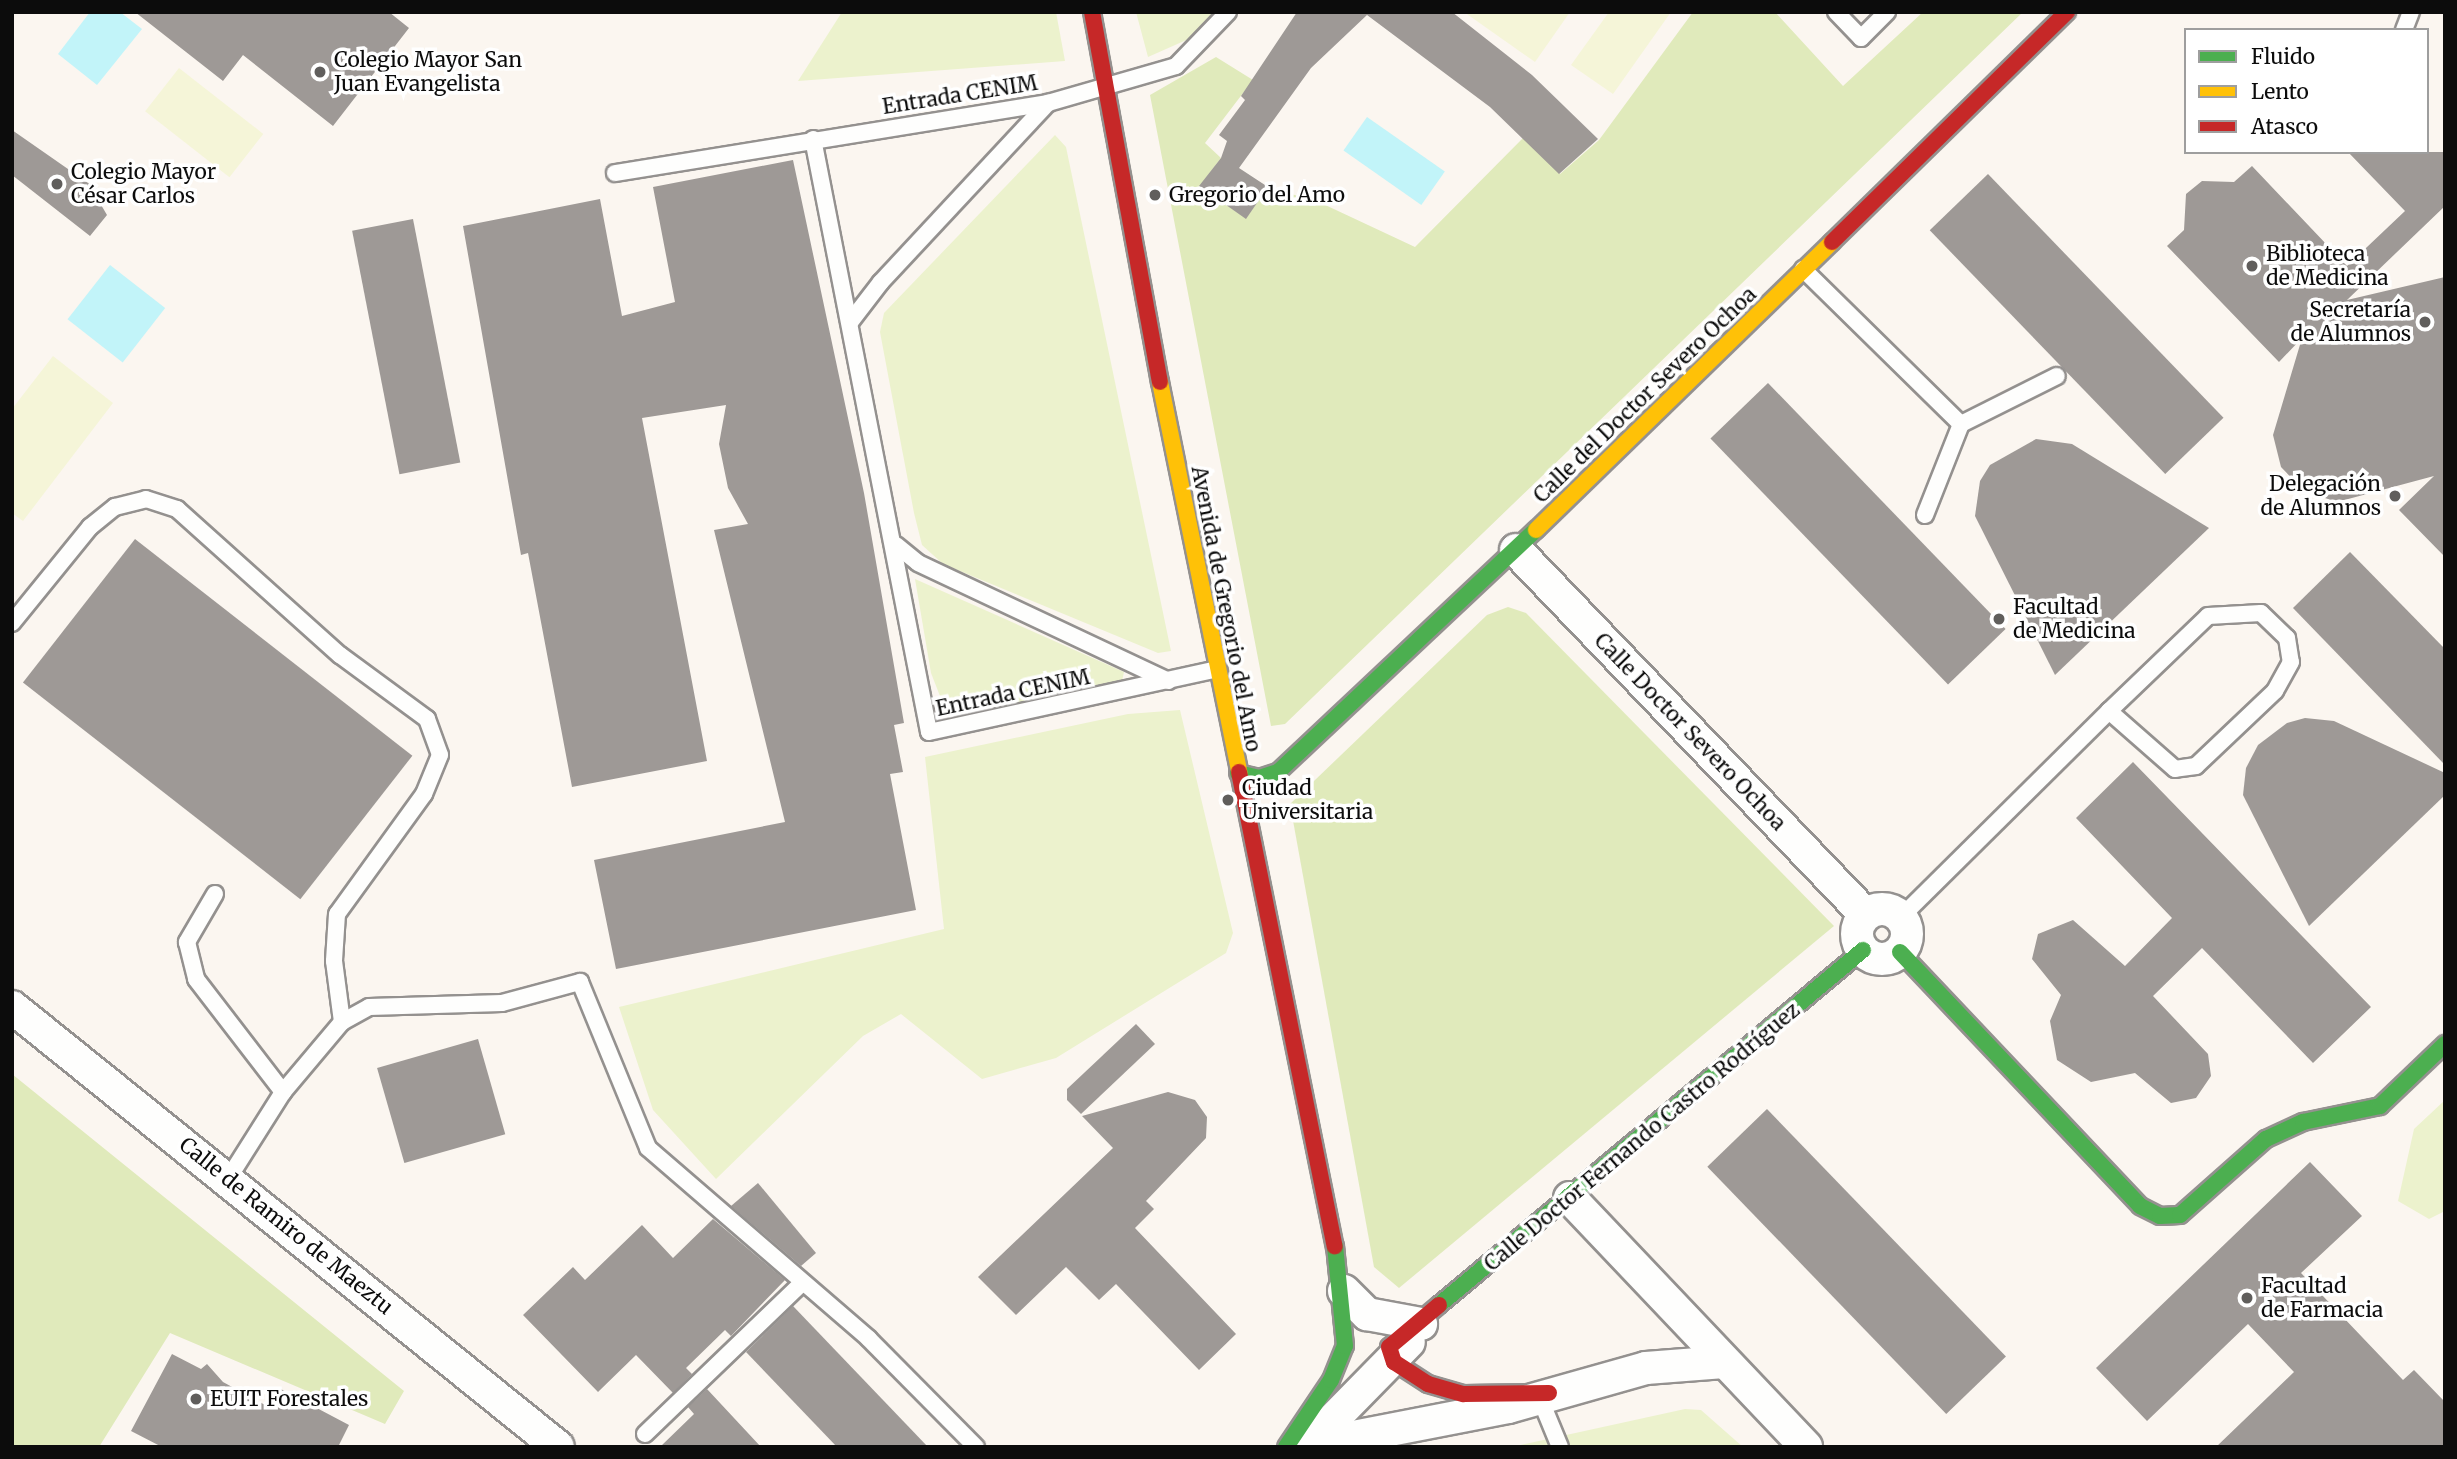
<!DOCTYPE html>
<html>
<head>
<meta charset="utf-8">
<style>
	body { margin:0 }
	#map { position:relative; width:2457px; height:1459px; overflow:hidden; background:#fbf6f0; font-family:Merriweather,serif }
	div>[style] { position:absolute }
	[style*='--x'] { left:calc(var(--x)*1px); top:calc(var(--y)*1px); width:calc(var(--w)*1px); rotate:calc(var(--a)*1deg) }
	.green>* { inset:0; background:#ecf2cd }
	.forest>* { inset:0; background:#e0eabb }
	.pitch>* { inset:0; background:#f5f5d8; transform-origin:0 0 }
	.water>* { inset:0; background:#c2f4f9; transform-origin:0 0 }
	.building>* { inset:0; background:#9e9996; transform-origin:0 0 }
	.roads { filter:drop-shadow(2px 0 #94918f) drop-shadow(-2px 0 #94918f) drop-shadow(0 2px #94918f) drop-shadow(0 -2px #94918f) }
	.lane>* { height:16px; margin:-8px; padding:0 8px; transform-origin:8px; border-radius:8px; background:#fefefd }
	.street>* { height:32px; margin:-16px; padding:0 16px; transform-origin:16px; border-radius:16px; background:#fefefd }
	.street>.ring { margin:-16px; padding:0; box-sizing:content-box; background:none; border:32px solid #fefefd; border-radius:50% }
	.fast>* { height:16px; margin:-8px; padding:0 8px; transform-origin:8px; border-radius:8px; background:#4caf50 }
	.slow>* { height:16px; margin:-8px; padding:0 8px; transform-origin:8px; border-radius:8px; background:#ffc107 }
	.jam>* { height:16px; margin:-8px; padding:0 8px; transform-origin:8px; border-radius:8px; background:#c62828 }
	.dots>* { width:19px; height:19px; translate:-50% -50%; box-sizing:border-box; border:4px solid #fff; border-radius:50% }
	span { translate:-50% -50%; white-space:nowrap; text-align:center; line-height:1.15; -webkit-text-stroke:7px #fff; paint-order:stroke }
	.poi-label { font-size:21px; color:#0c0c0c }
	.left { translate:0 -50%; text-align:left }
	.right { translate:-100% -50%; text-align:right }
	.street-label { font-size:21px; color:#0c0c0c }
	.frame { position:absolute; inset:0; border:14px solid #0c0c0c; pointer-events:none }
	.legend { position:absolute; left:2184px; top:28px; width:245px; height:126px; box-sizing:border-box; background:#fff; border:2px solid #9e9e9e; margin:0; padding:9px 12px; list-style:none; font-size:21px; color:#0c0c0c }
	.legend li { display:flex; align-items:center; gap:14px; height:35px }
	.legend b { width:35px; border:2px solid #9e9e9e }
</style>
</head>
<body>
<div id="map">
	<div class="green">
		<div style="clip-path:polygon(842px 12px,1056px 12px,1065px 61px,798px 81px)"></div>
		<div style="clip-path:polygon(1136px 12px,1216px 12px,1200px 34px,1148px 57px)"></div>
		<div style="clip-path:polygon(1055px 135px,1066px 147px,1171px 651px,1158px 653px,943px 564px,922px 545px,914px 513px,880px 332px,884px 313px)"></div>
		<div style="clip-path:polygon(915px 579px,1124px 672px,1121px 686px,947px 714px,931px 673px)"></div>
		<div style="clip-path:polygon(1180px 710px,1233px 933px,1226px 953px,1056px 1058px,982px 1079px,901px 1014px,863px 1036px,716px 1179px,653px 1110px,619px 1007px,944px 929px,925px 757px,1128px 714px)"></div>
		<div style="clip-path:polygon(2445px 1100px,2445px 1211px,2429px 1219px,2398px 1201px,2414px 1129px)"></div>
		<div style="clip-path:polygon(1685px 1409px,1701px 1410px,1743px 1447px,1511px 1447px)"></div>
	</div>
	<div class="forest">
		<div style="clip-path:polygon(1693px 12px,1775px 12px,1843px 86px,1923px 12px,2023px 12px,1285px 724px,1271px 726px,1150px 95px,1216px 57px,1253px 80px,1205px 143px,1221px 158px,1199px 187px,1246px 218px,1268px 187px,1321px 203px,1415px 247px,1523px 138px,1560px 174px,1599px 140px)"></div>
		<div style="clip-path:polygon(1508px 607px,1526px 613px,1834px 926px,1399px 1288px,1374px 1267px,1290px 804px,1487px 615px)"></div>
		<div style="clip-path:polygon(12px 1074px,404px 1391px,385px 1424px,170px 1333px,99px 1447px,12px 1447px)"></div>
	</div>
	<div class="pitch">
		<div style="clip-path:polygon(1464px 12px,1570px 12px,1535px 62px)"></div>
		<div style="clip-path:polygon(1609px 12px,1671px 12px,1613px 94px,1571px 65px)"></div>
		<div style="left:179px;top:68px;width:107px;height:55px;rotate:38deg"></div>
		<div style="clip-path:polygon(53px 356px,113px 403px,23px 521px,12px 513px,12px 409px)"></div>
	</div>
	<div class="water">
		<div style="clip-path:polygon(90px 12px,120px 12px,142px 29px,97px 85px,58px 54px)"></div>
		<div style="left:1367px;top:117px;width:95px;height:41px;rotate:35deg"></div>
		<div style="left:110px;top:265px;width:70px;height:69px;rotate:38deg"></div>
	</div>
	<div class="building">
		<div style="clip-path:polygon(135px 12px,389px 12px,409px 28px,333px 126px,243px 55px,223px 81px)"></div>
		<div style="clip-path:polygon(1297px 12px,1452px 12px,1532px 75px,1598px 139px,1559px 174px,1490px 107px,1367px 15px,1311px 68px,1239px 168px,1268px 187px,1246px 219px,1199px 186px,1221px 158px,1227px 141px,1219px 135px,1245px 100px,1241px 96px)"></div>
		<div style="clip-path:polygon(12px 130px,101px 192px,97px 198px,107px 215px,90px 236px,12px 175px)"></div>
		<div style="clip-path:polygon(2348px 152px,2445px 152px,2445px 206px,2347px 300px,2445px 277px,2445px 557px,2399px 510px,2434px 476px,2337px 502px,2304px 491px,2281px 467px,2273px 435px,2302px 338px,2279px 362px,2167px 246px,2184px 230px,2186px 194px,2202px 181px,2234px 182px,2252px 166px,2347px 266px,2405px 211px)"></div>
		<div style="clip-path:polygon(793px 160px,864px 493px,904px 723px,894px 725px,903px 772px,890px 774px,916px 910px,616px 969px,594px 860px,785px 822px,714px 530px,748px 524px,728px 488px,719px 444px,726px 405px,642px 418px,707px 761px,572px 787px,528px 553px,521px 555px,463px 226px,600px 199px,622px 316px,675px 302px,653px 187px)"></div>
		<div style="left:1988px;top:174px;width:339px;height:81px;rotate:46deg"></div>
		<div style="left:413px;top:219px;width:248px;height:62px;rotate:79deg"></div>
		<div style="left:1768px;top:383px;width:342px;height:80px;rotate:46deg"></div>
		<div style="clip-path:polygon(2036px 439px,2072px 444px,2209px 528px,2055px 675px,1975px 516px,1980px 481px,1990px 465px)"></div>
		<div style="left:135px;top:539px;width:352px;height:182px;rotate:38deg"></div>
		<div style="clip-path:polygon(2350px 552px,2445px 649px,2445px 765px,2293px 608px)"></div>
		<div style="clip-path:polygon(2305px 718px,2334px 721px,2445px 773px,2445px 795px,2309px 926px,2243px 795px,2246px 768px,2258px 745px,2287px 723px)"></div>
		<div style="clip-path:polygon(2133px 762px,2371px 1007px,2313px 1063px,2202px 948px,2153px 996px,2208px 1054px,2211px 1076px,2196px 1098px,2171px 1103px,2135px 1073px,2091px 1082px,2057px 1060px,2050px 1021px,2061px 995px,2032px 959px,2038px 934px,2073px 920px,2125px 966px,2172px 918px,2076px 818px)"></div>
		<div style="clip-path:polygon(1136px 1024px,1155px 1044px,1081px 1114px,1067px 1100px,1067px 1089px)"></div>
		<div style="left:478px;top:1039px;width:99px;height:105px;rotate:74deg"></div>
		<div style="clip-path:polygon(1168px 1092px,1195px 1100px,1207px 1117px,1206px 1138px,1146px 1201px,1154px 1209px,1135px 1228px,1236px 1334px,1199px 1370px,1116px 1284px,1099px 1300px,1066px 1267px,1016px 1315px,978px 1277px,1113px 1148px,1082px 1116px)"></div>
		<div style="left:1767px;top:1109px;width:344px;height:83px;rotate:46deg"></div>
		<div style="clip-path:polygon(2310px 1162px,2362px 1216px,2301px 1273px,2403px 1380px,2414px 1370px,2445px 1402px,2445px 1447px,2216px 1447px,2294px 1372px,2248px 1324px,2147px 1421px,2096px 1368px)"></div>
		<div style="clip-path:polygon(758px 1183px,816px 1253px,801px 1266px,731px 1206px)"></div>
		<div style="clip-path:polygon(713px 1219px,785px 1280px,731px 1336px,725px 1330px,686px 1368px,692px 1374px,673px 1393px,636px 1355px,598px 1392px,523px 1315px,573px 1267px,585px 1280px,642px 1225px,673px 1258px)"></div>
		<div style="clip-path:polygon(793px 1306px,928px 1447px,837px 1447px,746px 1352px)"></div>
		<div style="clip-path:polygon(172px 1354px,201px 1369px,207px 1364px,223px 1382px,267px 1406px,277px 1387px,349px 1425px,338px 1447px,162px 1447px,131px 1431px)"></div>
		<div style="clip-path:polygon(707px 1389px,761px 1447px,660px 1447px,694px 1414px,688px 1407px)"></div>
	</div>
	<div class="roads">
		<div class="lane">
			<div style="--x:1836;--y:12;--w:36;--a:46"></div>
			<div style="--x:1861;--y:38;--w:37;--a:-45"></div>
			<div style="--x:2404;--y:30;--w:19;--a:-69"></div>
			<div style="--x:813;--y:139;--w:604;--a:78.93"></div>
			<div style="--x:929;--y:732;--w:295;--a:-12.3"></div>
			<div style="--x:615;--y:173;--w:439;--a:-9.2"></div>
			<div style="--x:1048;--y:103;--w:133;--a:-16.1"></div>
			<div style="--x:1176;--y:66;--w:75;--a:-46.1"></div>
			<div style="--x:1803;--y:269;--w:221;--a:44.5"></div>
			<div style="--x:851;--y:321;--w:49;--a:-52.4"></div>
			<div style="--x:881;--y:282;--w:245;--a:-47"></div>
			<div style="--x:1925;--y:515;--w:98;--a:-68.4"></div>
			<div style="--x:1961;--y:424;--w:107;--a:-26.6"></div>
			<div style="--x:896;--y:545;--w:28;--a:39"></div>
			<div style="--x:918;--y:563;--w:277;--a:25.2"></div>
			<div style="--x:12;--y:623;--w:124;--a:-50.9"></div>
			<div style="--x:90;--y:527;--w:32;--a:-39"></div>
			<div style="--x:115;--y:507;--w:32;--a:-14"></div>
			<div style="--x:146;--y:499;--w:33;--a:18"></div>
			<div style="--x:177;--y:509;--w:219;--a:41.9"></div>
			<div style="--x:340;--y:655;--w:108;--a:36.3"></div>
			<div style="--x:427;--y:719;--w:38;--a:70"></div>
			<div style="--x:440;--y:755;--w:42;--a:112.3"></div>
			<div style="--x:424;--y:794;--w:148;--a:125.9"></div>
			<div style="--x:337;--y:914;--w:47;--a:93.7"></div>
			<div style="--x:334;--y:961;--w:62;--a:82.5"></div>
			<div style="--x:215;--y:894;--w:56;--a:120.3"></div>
			<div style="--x:187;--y:942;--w:38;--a:76"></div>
			<div style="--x:196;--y:979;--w:143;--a:52.4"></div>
			<div style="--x:1901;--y:917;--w:293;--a:-44.7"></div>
			<div style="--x:2109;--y:711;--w:137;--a:-43.8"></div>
			<div style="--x:2208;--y:616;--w:53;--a:-3.2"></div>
			<div style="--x:2261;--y:613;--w:36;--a:44"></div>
			<div style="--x:2287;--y:638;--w:24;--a:81"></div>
			<div style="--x:2291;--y:662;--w:33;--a:119"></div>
			<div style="--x:2275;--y:691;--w:109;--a:136.5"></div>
			<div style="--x:2196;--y:766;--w:21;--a:172"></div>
			<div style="--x:2175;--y:769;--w:88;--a:-138.7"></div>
			<div style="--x:228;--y:1179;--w:103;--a:-57.7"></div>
			<div style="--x:283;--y:1092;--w:92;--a:-49.9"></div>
			<div style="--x:342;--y:1022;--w:31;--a:-29"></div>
			<div style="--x:369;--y:1007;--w:133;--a:-1.7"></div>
			<div style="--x:502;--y:1003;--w:81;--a:-15.1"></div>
			<div style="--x:580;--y:982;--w:179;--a:67.7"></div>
			<div style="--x:648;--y:1148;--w:292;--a:40.8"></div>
			<div style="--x:869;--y:1339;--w:152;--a:45.3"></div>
			<div style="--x:1539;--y:1396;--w:55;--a:67.6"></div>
			<div style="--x:645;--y:1434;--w:215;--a:-43.9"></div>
		</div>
		<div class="street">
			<div style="--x:1516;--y:550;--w:504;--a:46.21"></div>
			<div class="ring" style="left:1857px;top:909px;width:18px;height:18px"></div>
			<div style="--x:12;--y:1007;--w:701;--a:38.86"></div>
			<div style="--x:1570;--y:1198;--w:343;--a:46.5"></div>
			<div style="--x:1344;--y:1291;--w:33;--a:45"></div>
			<div style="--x:1367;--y:1314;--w:55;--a:10.5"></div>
			<div style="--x:1308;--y:1445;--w:144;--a:-45.6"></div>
			<div style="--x:1302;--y:1447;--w:210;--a:-11"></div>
			<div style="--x:1508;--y:1407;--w:143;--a:-15.8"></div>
			<div style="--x:1646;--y:1368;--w:78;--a:-4.4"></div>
		</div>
		<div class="fast">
			<div style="--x:1238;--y:773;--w:22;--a:13"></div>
			<div style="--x:1259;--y:778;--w:20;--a:-18"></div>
			<div style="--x:1278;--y:772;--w:354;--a:-43.2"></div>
			<div style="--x:1900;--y:952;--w:349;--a:46.6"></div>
			<div style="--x:2140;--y:1206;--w:22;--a:27"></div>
			<div style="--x:2160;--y:1216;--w:20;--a:-3"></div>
			<div style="--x:2180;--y:1215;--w:115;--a:-41.5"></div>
			<div style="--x:2266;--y:1139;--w:41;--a:-24.7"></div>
			<div style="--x:2303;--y:1122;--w:79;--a:-11.7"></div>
			<div style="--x:2380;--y:1106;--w:90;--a:-43.6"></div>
			<div style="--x:1439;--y:1305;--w:553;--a:-39.94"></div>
			<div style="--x:1286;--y:1447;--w:81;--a:-56.1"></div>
			<div style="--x:1331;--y:1380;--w:37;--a:-68"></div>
			<div style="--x:1345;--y:1346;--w:100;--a:-95.7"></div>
		</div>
		<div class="slow">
			<div style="--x:1160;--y:382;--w:398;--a:78.5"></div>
			<div style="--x:1536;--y:530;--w:413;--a:-44.2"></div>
		</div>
		<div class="jam">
			<div style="--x:1092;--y:12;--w:376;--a:79.6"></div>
			<div style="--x:1832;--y:242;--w:329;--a:-44.4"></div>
			<div style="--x:1239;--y:772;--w:484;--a:78.6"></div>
			<div style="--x:1439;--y:1305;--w:65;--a:140"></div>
			<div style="--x:1389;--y:1347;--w:16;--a:72"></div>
			<div style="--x:1394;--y:1362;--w:40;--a:32.9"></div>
			<div style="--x:1428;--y:1384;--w:37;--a:16"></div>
			<div style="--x:1464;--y:1394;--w:85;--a:-0.7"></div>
		</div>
	</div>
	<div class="dots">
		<div style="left:320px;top:72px;background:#605e5c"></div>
		<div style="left:57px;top:184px;background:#605e5c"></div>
		<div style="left:1155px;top:195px;background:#605e5c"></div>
		<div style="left:2252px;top:266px;background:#605e5c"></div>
		<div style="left:2425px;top:322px;background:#605e5c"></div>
		<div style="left:2395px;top:496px;background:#605e5c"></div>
		<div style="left:1999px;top:619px;background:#605e5c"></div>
		<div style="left:1228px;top:800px;background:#605e5c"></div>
		<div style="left:2247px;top:1298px;background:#605e5c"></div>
		<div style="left:196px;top:1399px;background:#605e5c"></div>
	</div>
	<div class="poi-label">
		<span class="left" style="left:334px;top:72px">Colegio Mayor San<br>Juan Evangelista</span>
		<span class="left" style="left:71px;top:184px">Colegio Mayor<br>César Carlos</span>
		<span class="left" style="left:1169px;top:195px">Gregorio del Amo</span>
		<span class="left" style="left:2266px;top:266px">Biblioteca<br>de Medicina</span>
		<span class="right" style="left:2411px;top:322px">Secretaría<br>de Alumnos</span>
		<span class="right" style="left:2381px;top:496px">Delegación<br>de Alumnos</span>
		<span class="left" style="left:2013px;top:619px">Facultad<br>de Medicina</span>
		<span class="left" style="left:1242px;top:800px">Ciudad<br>Universitaria</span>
		<span class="left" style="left:2261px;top:1298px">Facultad<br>de Farmacia</span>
		<span class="left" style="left:210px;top:1399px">EUIT Forestales</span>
	</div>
	<div class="street-label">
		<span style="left:960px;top:95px;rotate:-9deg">Entrada CENIM</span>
		<span style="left:1645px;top:395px;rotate:-44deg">Calle del Doctor Severo Ochoa</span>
		<span style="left:1226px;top:609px;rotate:79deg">Avenida de Gregorio del Amo</span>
		<span style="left:1013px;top:693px;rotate:-12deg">Entrada CENIM</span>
		<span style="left:1690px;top:732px;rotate:46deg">Calle Doctor Severo Ochoa</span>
		<span style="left:1642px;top:1137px;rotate:-40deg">Calle Doctor Fernando Castro Rodríguez</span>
		<span style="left:286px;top:1226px;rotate:39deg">Calle de Ramiro de Maeztu</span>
	</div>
	<div class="frame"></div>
	<ul class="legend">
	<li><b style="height:9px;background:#4caf50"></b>Fluido</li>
	<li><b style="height:9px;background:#ffc107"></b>Lento</li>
	<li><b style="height:9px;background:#c62828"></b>Atasco</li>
	</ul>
</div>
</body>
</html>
